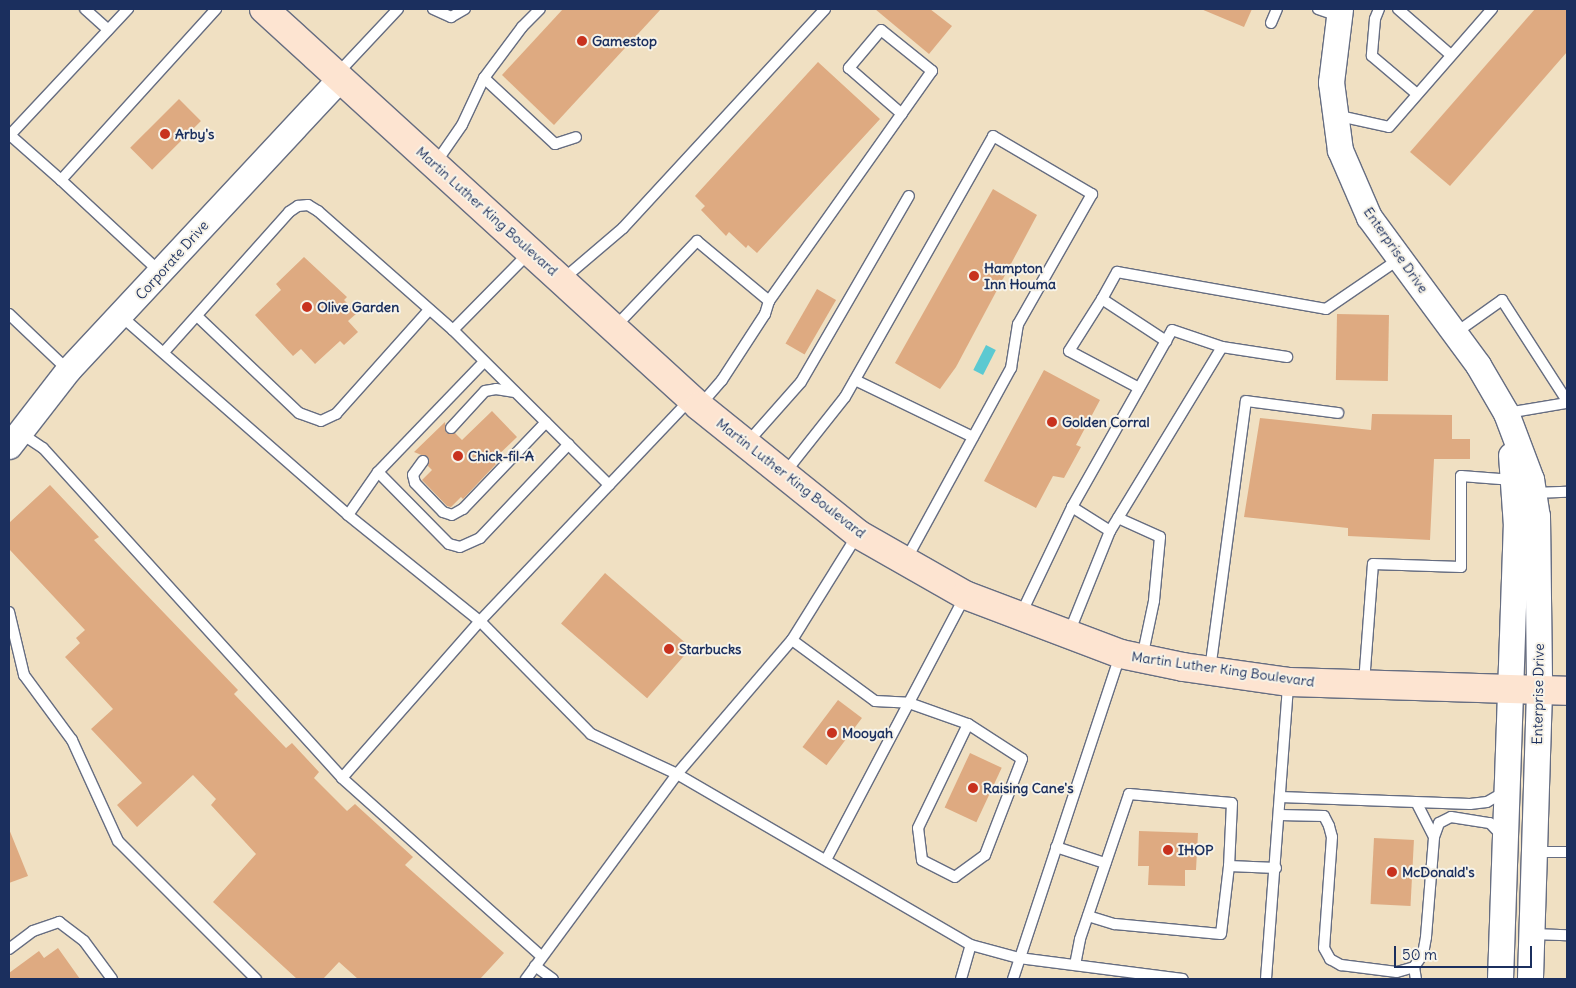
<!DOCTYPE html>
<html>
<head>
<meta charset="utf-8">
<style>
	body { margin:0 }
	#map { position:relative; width:1576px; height:988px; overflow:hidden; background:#f0e0c2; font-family:Delius,sans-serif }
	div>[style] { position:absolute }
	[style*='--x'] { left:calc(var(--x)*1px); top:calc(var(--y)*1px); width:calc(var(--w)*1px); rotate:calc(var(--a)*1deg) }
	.water>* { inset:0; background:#5cc9d1; transform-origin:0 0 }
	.building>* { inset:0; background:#deaa81; transform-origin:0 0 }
	.roads { filter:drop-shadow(1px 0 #666d81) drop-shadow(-1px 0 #666d81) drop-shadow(0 1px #666d81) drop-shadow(0 -1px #666d81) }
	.service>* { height:10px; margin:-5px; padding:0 5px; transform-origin:5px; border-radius:5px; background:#fff }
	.tertiary>* { height:25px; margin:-12.5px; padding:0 12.5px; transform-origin:12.5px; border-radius:12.5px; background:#fff }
	.secondary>* { height:28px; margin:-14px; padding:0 14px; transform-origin:14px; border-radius:14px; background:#fde4d1 }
	.dots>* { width:14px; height:14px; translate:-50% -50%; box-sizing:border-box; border:2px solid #f7f3e8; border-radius:50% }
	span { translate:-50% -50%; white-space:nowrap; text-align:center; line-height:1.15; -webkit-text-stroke:4px #f7f3e8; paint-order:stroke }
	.poi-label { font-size:14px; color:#1b2f5e; font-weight:700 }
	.left { translate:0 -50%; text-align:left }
	.street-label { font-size:14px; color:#1b2f5e }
	.frame { position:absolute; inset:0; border:10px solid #1b2f5e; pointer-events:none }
	.scale { position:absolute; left:1394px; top:946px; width:138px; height:22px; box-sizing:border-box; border:2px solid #1b2f5e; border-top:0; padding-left:6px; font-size:15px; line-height:18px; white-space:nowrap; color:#1b2f5e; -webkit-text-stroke:4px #f7f3e8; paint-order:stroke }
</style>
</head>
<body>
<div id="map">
	<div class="water">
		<div style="left:986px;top:345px;width:11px;height:28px;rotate:27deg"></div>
	</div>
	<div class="building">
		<div style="clip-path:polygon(563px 9px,661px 9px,554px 125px,502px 75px)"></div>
		<div style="clip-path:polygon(875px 9px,930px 9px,952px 26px,929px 54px)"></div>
		<div style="clip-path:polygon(1201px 9px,1252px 9px,1244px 27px)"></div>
		<div style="clip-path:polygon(1535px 9px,1567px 9px,1567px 52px,1450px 186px,1410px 152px)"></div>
		<div style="clip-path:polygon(818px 62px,880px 119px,757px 253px,748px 245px,746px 248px,729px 232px,726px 236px,701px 210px,705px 206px,695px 196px)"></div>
		<div style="left:179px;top:99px;width:31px;height:69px;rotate:45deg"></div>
		<div style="clip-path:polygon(993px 189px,1037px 215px,956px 367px,940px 389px,895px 363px)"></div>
		<div style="clip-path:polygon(304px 257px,347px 297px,344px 300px,357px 313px,348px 321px,358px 332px,344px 345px,340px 341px,315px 364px,301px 349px,293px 356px,255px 315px,281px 290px,276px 284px)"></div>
		<div style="left:817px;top:289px;width:22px;height:63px;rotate:30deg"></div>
		<div style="left:1337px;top:314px;width:52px;height:66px;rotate:1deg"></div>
		<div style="clip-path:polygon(1044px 370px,1100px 400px,1076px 445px,1081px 447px,1064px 478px,1053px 476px,1036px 508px,984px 481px)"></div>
		<div style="clip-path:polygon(492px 411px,517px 437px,493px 460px,496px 464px,463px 499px,461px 497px,451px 507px,447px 506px,422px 480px,432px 470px,428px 466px,429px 458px,414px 452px,445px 422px,446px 433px,455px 433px,462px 440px)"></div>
		<div style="clip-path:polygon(1372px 414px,1452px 415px,1452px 439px,1470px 439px,1470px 459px,1434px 459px,1430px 540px,1348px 536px,1348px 528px,1244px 517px,1260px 418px,1371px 430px)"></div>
		<div style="clip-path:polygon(50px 485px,99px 537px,94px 540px,238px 690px,234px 694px,286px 748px,292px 743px,319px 772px,314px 778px,347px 811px,355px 804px,413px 857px,405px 865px,504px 953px,480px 979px,358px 979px,339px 962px,323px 979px,297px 979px,213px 902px,256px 854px,211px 805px,216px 799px,193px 775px,137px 827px,117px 805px,142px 783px,91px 729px,113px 709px,65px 657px,80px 643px,76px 638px,85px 630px,9px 549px,9px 523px)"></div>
		<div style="left:605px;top:573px;width:114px;height:67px;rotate:41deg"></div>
		<div style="left:838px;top:700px;width:30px;height:59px;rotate:37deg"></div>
		<div style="left:970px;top:753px;width:35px;height:60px;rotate:25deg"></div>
		<div style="clip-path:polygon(9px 829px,28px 876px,9px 883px)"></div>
		<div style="clip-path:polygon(1139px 831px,1198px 833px,1196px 870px,1185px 870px,1185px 886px,1148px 885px,1149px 866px,1138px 866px)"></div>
		<div style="left:1374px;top:838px;width:40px;height:66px;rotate:3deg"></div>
		<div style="clip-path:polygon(58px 948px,80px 979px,9px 979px,9px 973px,39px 951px,44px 958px)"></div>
	</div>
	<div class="roads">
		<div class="service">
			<div style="--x:85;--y:9;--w:31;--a:42"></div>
			<div style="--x:433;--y:9;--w:20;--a:24"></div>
			<div style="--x:451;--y:17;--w:16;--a:-30"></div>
			<div style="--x:1318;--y:9;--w:21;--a:19"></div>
			<div style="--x:1379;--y:9;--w:11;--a:112"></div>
			<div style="--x:1375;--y:19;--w:37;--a:95"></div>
			<div style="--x:1372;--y:56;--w:59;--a:40.2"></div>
			<div style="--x:1398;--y:9;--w:70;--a:41"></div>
			<div style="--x:1271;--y:23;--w:15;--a:-67"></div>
			<div style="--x:337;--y:74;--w:89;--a:-46.8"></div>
			<div style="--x:484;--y:78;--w:97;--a:42.9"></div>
			<div style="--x:555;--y:144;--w:22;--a:-18"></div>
			<div style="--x:1335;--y:115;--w:55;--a:12.5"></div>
			<div style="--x:1389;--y:127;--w:157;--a:-48.9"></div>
			<div style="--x:435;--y:164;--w:47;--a:-55.3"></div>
			<div style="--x:462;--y:125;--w:52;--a:-64.9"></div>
			<div style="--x:484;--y:78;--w:64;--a:-53.3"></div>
			<div style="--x:522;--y:27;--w:25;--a:-45"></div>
			<div style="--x:61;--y:180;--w:68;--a:-138.6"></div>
			<div style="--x:10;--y:135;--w:173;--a:-46.9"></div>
			<div style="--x:160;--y:272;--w:135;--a:-137.1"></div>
			<div style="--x:61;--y:180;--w:231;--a:-47.8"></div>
			<div style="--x:562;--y:280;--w:80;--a:-40.4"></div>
			<div style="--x:623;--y:228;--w:298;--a:-47.3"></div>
			<div style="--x:1102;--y:299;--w:31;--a:-61"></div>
			<div style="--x:1117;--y:272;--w:212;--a:10"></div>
			<div style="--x:1326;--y:309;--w:88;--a:-34.4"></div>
			<div style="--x:769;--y:301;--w:282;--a:-54.7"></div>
			<div style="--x:932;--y:71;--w:65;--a:-141.2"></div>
			<div style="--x:881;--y:30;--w:50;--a:130.1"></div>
			<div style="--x:849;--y:68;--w:70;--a:41"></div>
			<div style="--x:9;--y:314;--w:81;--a:43.5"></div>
			<div style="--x:121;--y:316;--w:302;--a:41.2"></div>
			<div style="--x:348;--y:515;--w:169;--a:38.8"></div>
			<div style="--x:480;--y:621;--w:158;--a:45.5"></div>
			<div style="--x:591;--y:734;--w:95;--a:24.9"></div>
			<div style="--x:677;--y:774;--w:340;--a:30.2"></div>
			<div style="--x:971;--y:945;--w:50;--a:15.2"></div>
			<div style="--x:1019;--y:958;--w:165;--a:7.3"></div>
			<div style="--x:197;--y:316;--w:141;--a:43.6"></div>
			<div style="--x:299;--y:413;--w:23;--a:20"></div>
			<div style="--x:321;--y:421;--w:17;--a:-25"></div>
			<div style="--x:336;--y:414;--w:140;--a:-48.2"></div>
			<div style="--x:615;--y:327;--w:119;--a:-46.4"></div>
			<div style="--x:697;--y:241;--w:94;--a:39.8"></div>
			<div style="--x:769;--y:301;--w:14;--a:107"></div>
			<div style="--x:765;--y:314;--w:79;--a:123.1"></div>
			<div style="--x:722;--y:380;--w:33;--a:131"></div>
			<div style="--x:453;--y:330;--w:108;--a:-45.4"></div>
			<div style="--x:1454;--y:334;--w:59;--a:-35.3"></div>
			<div style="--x:1502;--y:300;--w:120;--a:57.2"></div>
			<div style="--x:1222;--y:347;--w:66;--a:8.7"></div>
			<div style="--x:164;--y:352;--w:188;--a:-48.2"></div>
			<div style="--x:289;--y:212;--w:11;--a:-34"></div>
			<div style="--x:298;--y:206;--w:10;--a:-6"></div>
			<div style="--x:308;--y:205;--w:12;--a:31"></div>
			<div style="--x:318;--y:211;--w:180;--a:41.4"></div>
			<div style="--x:453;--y:330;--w:220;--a:44.8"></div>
			<div style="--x:855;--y:380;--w:131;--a:25.8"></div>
			<div style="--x:1139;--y:388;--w:79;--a:-152.1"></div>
			<div style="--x:1069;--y:351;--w:62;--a:-57.6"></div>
			<div style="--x:1102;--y:299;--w:77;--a:33.3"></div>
			<div style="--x:1507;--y:413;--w:61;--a:-9.5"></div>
			<div style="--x:451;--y:428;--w:50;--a:-47.4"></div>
			<div style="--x:485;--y:391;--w:11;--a:-10"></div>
			<div style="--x:496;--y:389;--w:19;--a:9"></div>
			<div style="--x:19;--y:432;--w:29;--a:34"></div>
			<div style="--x:43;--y:448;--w:445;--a:47.8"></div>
			<div style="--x:342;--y:778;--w:268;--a:41.8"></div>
			<div style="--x:747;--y:443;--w:81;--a:-48.5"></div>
			<div style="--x:801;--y:382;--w:215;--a:-59.9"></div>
			<div style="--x:423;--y:461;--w:17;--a:126"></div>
			<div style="--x:413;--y:475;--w:8;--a:76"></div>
			<div style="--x:415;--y:483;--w:40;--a:46"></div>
			<div style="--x:443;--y:512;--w:9;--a:18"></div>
			<div style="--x:452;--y:515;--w:13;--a:-29"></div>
			<div style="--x:463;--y:509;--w:120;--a:-46.3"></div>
			<div style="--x:378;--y:472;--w:101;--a:45.4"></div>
			<div style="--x:449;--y:544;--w:11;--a:15"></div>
			<div style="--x:460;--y:547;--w:22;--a:-24"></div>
			<div style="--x:480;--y:538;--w:129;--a:-46.6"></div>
			<div style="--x:784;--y:474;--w:98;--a:-51.6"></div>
			<div style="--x:845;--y:397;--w:300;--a:-60.4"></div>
			<div style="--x:993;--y:136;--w:115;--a:30.4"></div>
			<div style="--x:1092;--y:194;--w:150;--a:119.6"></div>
			<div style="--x:1018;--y:324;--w:45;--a:99"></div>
			<div style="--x:1011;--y:368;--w:219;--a:118.7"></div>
			<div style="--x:1533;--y:493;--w:34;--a:-2"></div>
			<div style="--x:1072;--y:507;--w:45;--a:32.3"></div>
			<div style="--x:348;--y:515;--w:52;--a:-55.1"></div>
			<div style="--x:378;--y:472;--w:153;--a:-46.1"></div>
			<div style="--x:1118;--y:518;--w:46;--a:24.3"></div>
			<div style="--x:1160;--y:537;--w:64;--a:95.4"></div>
			<div style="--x:1154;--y:601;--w:58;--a:101.9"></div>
			<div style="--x:9;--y:612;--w:65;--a:76.6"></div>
			<div style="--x:24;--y:675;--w:81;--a:53.6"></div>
			<div style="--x:72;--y:740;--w:111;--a:65.5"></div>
			<div style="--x:118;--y:841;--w:195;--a:45"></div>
			<div style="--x:1021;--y:614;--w:119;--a:-64.5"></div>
			<div style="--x:1072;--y:507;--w:203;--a:-60.5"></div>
			<div style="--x:1172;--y:330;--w:53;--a:18.8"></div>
			<div style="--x:1222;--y:347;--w:215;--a:121.3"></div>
			<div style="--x:1110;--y:531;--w:110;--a:111.9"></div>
			<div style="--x:792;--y:640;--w:103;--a:36.3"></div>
			<div style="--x:875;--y:701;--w:34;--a:3"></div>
			<div style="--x:909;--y:703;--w:63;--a:19.6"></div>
			<div style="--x:968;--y:724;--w:64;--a:32.9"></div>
			<div style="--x:1022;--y:759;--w:103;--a:111.1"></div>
			<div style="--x:985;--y:855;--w:37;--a:144"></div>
			<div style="--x:955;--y:877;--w:37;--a:-153"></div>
			<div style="--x:922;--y:860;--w:32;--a:-97"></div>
			<div style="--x:918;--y:828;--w:115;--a:-64.3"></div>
			<div style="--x:1210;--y:670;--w:271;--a:-82.4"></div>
			<div style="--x:1246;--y:401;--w:93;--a:7.4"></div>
			<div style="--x:1364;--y:683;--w:119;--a:-85.7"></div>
			<div style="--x:1373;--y:564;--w:88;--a:2"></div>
			<div style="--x:1461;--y:567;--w:91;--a:-90"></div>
			<div style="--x:1461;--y:476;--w:52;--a:4.4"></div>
			<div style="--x:342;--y:778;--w:209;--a:-48.7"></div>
			<div style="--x:480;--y:621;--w:305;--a:-46.5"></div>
			<div style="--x:1280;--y:797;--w:190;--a:2.1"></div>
			<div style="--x:1470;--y:804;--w:17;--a:-7"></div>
			<div style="--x:1487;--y:802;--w:20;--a:-30"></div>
			<div style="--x:1279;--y:815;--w:45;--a:1.3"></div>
			<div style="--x:1324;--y:816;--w:11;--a:63"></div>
			<div style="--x:1329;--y:826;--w:11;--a:75"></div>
			<div style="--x:1332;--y:837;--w:111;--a:94.1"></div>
			<div style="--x:1324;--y:948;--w:13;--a:61"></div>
			<div style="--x:1330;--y:959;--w:13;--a:29"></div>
			<div style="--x:1341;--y:965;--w:56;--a:7.1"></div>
			<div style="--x:1397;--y:972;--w:18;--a:-16"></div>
			<div style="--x:1414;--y:967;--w:16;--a:-55"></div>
			<div style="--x:1423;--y:954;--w:17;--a:-80"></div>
			<div style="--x:1426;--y:937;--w:100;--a:-85.4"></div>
			<div style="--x:1434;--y:837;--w:37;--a:-117"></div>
			<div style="--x:1434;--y:837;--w:15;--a:-70"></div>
			<div style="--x:1439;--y:823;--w:13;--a:-27"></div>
			<div style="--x:1451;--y:817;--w:39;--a:9"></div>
			<div style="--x:1490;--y:823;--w:16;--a:47"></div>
			<div style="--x:1056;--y:847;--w:52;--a:18.1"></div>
			<div style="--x:1535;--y:852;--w:32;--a:0"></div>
			<div style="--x:827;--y:858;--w:296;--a:-62.2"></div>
			<div style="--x:1088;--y:916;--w:28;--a:17"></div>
			<div style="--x:1115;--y:924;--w:106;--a:5.4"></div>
			<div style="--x:1221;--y:934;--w:68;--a:-83.3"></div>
			<div style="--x:1532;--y:934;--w:35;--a:2"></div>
			<div style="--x:9;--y:949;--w:30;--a:-37"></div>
			<div style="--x:33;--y:931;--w:28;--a:-19"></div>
			<div style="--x:59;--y:922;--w:31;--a:37"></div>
			<div style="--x:84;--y:941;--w:47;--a:53.6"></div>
			<div style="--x:1075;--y:965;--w:26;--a:-79"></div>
			<div style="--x:1080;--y:939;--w:153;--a:-71.3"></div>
			<div style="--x:1129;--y:794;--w:103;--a:5"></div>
			<div style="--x:1232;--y:803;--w:63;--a:92.7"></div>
			<div style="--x:1229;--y:866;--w:47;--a:2.4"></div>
			<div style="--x:535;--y:966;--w:22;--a:36"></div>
			<div style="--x:1414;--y:967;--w:12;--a:81"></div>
			<div style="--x:526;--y:979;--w:255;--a:-53.6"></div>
			<div style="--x:677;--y:774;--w:177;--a:-49.4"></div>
			<div style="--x:792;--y:640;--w:125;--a:-58.1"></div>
			<div style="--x:961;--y:979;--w:35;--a:-74"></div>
			<div style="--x:1013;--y:979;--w:341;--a:-71.7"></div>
			<div style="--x:1266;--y:979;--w:297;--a:-85.7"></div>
		</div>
		<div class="tertiary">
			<div style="--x:1340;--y:9;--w:74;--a:97"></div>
			<div style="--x:1331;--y:82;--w:69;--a:82.5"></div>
			<div style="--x:1340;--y:150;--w:73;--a:66.6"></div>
			<div style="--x:1369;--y:217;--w:184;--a:53.6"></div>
			<div style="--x:1478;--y:365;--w:56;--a:59.7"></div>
			<div style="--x:1506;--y:413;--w:71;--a:69.3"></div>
			<div style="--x:1531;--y:479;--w:37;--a:81"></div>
			<div style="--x:1537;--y:516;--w:175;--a:89.3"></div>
			<div style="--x:1539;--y:691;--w:288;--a:91.8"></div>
			<div style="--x:9;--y:446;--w:96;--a:-52.2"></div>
			<div style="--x:68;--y:370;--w:399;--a:-47"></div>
			<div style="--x:1500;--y:979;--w:453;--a:-88"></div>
			<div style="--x:1516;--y:526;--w:71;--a:-94"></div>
		</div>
		<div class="secondary">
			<div style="--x:264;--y:9;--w:589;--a:42.38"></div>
			<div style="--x:699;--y:406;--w:204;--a:38.8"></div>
			<div style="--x:858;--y:534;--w:123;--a:29.7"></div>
			<div style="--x:965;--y:595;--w:167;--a:20.7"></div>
			<div style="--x:1121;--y:654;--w:63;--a:11.8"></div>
			<div style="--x:1183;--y:667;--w:106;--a:8.1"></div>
			<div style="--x:1288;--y:682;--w:279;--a:1.8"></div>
		</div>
	</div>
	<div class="dots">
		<div style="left:582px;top:41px;background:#c8321e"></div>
		<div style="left:165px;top:134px;background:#c8321e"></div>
		<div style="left:974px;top:276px;background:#c8321e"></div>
		<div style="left:307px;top:307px;background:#c8321e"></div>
		<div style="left:1052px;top:422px;background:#c8321e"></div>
		<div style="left:458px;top:456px;background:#c8321e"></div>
		<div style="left:669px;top:649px;background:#c8321e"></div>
		<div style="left:832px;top:733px;background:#c8321e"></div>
		<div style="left:973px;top:788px;background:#c8321e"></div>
		<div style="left:1168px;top:850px;background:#c8321e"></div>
		<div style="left:1392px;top:872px;background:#c8321e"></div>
	</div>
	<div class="poi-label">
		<span class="left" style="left:592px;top:41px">Gamestop</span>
		<span class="left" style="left:175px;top:134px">Arby's</span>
		<span class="left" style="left:984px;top:276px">Hampton<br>Inn Houma</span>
		<span class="left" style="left:317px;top:307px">Olive Garden</span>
		<span class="left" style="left:1062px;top:422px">Golden Corral</span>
		<span class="left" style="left:468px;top:456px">Chick-fil-A</span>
		<span class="left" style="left:679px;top:649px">Starbucks</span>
		<span class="left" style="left:842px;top:733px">Mooyah</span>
		<span class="left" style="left:983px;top:788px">Raising Cane's</span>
		<span class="left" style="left:1178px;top:850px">IHOP</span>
		<span class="left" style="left:1402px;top:872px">McDonald's</span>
	</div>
	<div class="street-label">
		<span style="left:487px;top:211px;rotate:42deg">Martin Luther King Boulevard</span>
		<span style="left:1396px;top:250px;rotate:55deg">Enterprise Drive</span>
		<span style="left:172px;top:260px;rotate:-48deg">Corporate Drive</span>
		<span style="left:791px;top:478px;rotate:38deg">Martin Luther King Boulevard</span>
		<span style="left:1223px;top:669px;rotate:8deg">Martin Luther King Boulevard</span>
		<span style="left:1538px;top:694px;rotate:-89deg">Enterprise Drive</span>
	</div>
	<div class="frame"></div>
	<div class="scale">50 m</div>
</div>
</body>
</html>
